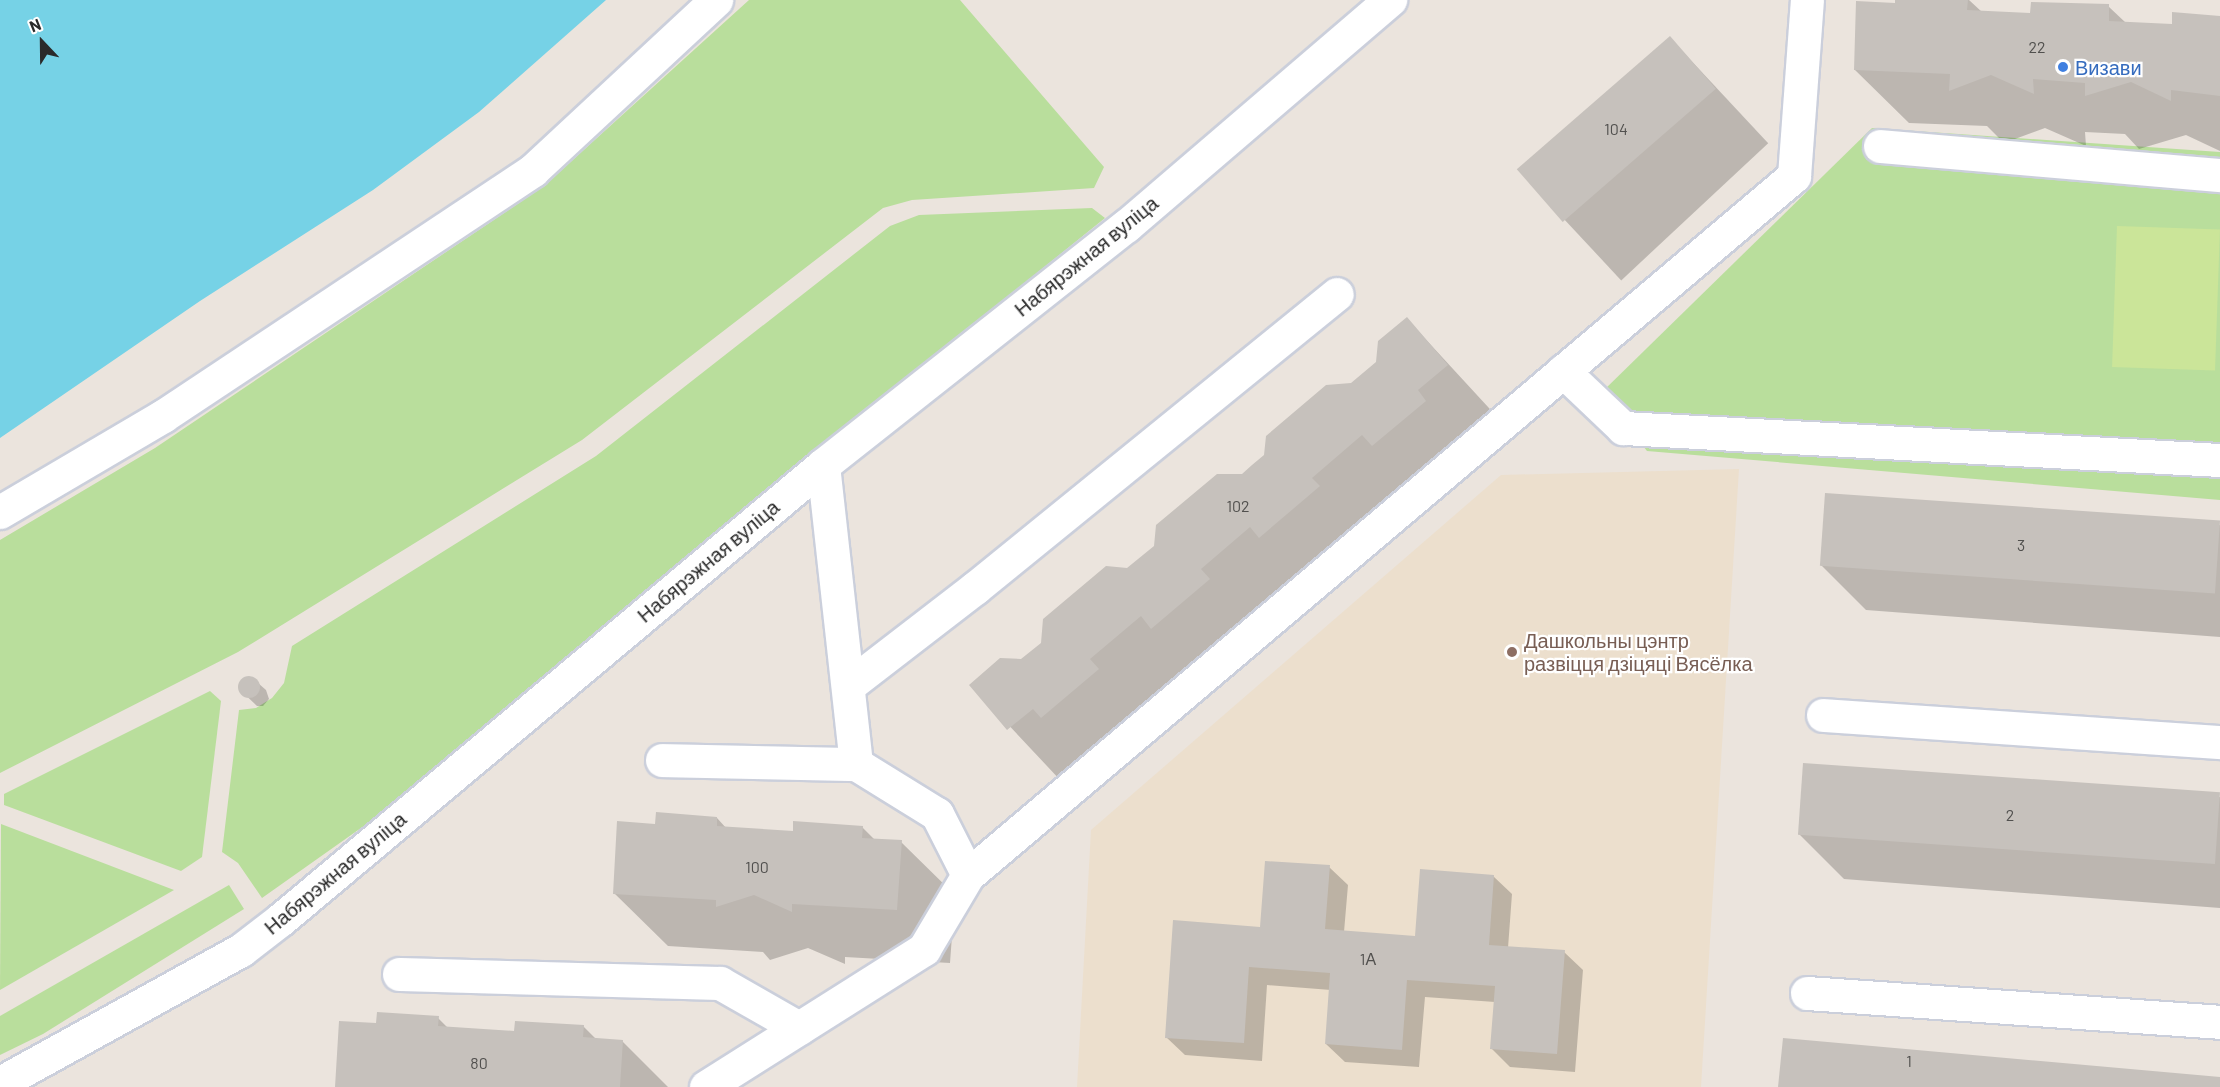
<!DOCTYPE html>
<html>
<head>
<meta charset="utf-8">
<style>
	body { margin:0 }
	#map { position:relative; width:2220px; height:1087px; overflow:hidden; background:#ebe4dd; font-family:Barlow,sans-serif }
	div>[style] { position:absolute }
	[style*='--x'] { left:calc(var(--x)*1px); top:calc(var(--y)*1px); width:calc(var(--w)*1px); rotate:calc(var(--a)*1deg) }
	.education>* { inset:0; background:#ecdfcd }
	.green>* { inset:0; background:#b9de9c }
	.pitch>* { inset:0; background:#cbe599; transform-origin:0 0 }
	.water>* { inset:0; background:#76d2e6 }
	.shadow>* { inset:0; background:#0003; transform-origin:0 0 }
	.building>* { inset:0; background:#c6c1bc; transform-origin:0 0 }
	.round { border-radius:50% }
	.roads { filter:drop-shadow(2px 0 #cbcfdb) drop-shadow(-2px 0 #cbcfdb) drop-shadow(0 2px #cbcfdb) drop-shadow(0 -2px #cbcfdb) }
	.minor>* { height:33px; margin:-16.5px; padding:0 16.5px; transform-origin:16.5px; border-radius:16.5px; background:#fff }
	.dots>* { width:16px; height:16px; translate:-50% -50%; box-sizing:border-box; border:3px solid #fff; border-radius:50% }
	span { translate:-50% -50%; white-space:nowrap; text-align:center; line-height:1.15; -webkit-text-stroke:4.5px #fff; paint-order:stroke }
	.number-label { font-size:16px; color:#51504e }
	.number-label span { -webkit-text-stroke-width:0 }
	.shop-label { font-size:20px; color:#366cbe }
	.left { translate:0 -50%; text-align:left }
	.street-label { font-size:20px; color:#2a2a2a }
	.education-label { font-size:20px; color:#785e54 }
	.north { position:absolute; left:12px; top:12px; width:60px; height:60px; -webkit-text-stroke:4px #fff; paint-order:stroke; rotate:338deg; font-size:16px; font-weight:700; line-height:24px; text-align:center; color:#2a2a2a }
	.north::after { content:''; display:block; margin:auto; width:21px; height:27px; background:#2a2a2a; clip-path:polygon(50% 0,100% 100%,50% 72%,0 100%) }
</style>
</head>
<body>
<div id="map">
	<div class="education">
		<div style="clip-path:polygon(1739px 469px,1701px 1087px,1077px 1087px,1091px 830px,1501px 475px)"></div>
	</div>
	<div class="green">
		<div style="clip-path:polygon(749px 0,960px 0,1104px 167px,1094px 188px,912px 200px,883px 208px,582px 440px,238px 652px,0 773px,0 540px,155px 448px,544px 186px)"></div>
		<div style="clip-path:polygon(1872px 128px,2220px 152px,2220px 500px,1647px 451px,1601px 393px)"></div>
		<div style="clip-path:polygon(1092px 208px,1105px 218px,694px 550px,385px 811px,262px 898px,238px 863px,222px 852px,239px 710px,256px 708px,272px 698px,284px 683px,292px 646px,596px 456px,890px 226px,919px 215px)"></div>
		<div style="clip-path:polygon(210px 691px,221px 701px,202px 857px,181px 871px,4px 805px,4px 794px)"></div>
		<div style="clip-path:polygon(1px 824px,174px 890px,0 990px)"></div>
		<div style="clip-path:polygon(229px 885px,244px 909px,43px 1034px,0 1055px,0 1016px)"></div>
	</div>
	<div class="pitch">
		<div style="left:2117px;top:226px;width:103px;height:141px;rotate:2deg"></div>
	</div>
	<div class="water">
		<div style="clip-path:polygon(0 0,606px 0,479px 112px,373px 190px,200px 301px,0 438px)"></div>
	</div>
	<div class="shadow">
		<div style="clip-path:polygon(1897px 0,1969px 0,1982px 12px,2031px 14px,2108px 6px,2126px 23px,2174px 26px,2220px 17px,2220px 151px,2186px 135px,2139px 149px,2125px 134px,2085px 132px,2086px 146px,2045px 128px,2004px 143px,1987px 126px,1909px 123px,1855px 70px)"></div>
		<div style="left:1670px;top:38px;width:144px;height:201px;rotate:47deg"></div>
		<div style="clip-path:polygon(1407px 319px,1500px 420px,1062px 782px,971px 685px,1021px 661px,1377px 363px)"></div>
		<div style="clip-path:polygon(2220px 525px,2220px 637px,1866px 610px,1821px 565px)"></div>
		<div style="clip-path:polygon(251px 677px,266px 690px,269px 699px,263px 706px,257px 706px,240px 690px,240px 683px)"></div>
		<div style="clip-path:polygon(2220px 797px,2220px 908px,1844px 879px,1799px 834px)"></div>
		<div style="clip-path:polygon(717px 818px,727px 829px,794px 833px,862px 827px,875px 840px,901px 842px,955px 895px,950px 963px,845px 957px,845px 964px,808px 948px,770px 960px,763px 952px,668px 946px,614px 893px,656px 825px)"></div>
		<div style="clip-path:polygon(1329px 867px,1348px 885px,1344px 932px,1416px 937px,1493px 876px,1512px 894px,1508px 948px,1564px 952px,1583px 970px,1575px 1072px,1510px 1067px,1492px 1049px,1495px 1002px,1425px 997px,1419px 1067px,1345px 1062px,1326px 1044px,1331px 990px,1267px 985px,1262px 1061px,1185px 1055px,1166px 1037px,1262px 928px)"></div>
		<div style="clip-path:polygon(438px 1018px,448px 1028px,515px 1032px,583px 1026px,596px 1039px,622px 1041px,668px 1087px,336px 1087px,378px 1025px)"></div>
	</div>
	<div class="building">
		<div style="clip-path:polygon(1895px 0,1968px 0,1967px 10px,2030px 13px,2031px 2px,2109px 4px,2109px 21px,2172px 24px,2172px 12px,2220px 16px,2220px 96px,2171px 90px,2171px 101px,2131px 82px,2085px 96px,2085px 83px,2033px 79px,2034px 94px,1991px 75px,1949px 91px,1950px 74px,1854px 70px,1856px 1px,1895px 3px)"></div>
		<div style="left:1670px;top:36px;width:70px;height:203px;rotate:49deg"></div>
		<div style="clip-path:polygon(1407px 317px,1448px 365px,1418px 390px,1426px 401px,1372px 446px,1362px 435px,1312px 478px,1320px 486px,1259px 538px,1250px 527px,1201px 569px,1210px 579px,1151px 629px,1141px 616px,1090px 659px,1099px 669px,1041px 718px,1033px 709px,1007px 730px,969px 685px,1000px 658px,1021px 659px,1041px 643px,1043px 619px,1106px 566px,1127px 568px,1154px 546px,1156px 525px,1217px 474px,1242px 474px,1252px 465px,1264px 455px,1266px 436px,1326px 385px,1351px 383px,1376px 362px,1378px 341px)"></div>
		<div style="left:1825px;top:493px;width:396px;height:73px;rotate:4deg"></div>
		<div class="round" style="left:238px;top:676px;width:22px;height:22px"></div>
		<div style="left:1803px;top:763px;width:418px;height:72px;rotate:4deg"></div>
		<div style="clip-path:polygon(656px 812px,717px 817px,717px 826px,793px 831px,793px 821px,863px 826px,862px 838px,902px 840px,897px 910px,792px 904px,792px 912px,754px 895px,716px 907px,716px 900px,613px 894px,617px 821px,655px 824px)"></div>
		<div style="clip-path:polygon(1265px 861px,1330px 865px,1325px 929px,1415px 936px,1420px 869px,1494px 875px,1489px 945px,1565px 950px,1557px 1054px,1490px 1049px,1495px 986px,1407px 980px,1402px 1050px,1325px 1044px,1330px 973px,1249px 967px,1244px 1043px,1165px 1038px,1173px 920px,1260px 927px)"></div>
		<div style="clip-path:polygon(377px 1012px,439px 1016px,438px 1026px,514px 1031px,515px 1021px,584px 1025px,583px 1037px,623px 1040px,620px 1087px,335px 1087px,339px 1021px,376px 1023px)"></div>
		<div style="clip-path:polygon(1783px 1038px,2220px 1077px,2220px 1087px,1778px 1087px)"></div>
	</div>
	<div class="roads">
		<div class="minor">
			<div style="--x:1880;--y:146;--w:341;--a:4.9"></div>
			<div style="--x:1563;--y:371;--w:83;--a:43.5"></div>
			<div style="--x:1623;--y:428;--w:598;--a:3.07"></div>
			<div style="--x:823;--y:465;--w:301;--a:83.7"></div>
			<div style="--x:856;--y:764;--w:95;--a:31.7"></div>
			<div style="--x:937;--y:814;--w:68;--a:63.1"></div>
			<div style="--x:968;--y:875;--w:1082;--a:-40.24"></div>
			<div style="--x:1794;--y:176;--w:176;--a:-85.8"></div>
			<div style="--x:0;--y:512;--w:189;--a:-30.5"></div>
			<div style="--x:163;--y:416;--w:444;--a:-33.6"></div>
			<div style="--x:533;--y:170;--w:250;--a:-42.9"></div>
			<div style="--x:849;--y:685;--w:159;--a:-37.6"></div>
			<div style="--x:975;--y:588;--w:466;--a:-39.1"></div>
			<div style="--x:1823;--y:715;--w:398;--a:3.9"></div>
			<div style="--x:662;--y:760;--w:194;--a:1.2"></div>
			<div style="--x:399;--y:974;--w:321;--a:1.6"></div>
			<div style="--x:720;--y:983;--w:91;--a:29.7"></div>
			<div style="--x:1807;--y:993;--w:414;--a:4"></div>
			<div style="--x:0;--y:1083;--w:275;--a:-28.9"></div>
			<div style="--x:241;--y:950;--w:49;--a:-37.6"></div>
			<div style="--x:280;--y:920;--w:708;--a:-39.96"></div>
			<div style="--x:823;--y:465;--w:386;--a:-38.3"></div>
			<div style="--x:1126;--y:226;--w:348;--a:-40.6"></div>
			<div style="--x:706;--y:1087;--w:258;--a:-32.3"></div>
			<div style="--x:924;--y:949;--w:86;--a:-59.3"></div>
		</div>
	</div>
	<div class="dots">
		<div style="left:2063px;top:67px;background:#3f7fe0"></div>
		<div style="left:1512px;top:652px;background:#8d6e63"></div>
	</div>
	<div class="number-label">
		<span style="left:2037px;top:47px">22</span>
		<span style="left:1616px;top:129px">104</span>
		<span style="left:1238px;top:506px">102</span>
		<span style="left:2021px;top:545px">3</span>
		<span style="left:2010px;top:815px">2</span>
		<span style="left:757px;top:867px">100</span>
		<span style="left:1368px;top:959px">1А</span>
		<span style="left:1909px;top:1061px">1</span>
		<span style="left:479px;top:1063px">80</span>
	</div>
	<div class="shop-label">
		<span class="left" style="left:2075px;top:67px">Визави</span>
	</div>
	<div class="street-label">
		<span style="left:1086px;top:256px;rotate:-39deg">Набярэжная вуліца</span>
		<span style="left:708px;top:561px;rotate:-40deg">Набярэжная вуліца</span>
		<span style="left:335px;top:873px;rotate:-40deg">Набярэжная вуліца</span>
	</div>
	<div class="education-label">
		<span class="left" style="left:1524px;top:652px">Дашкольны цэнтр<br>развіцця дзіцяці Вясёлка</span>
	</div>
	<div class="north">N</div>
</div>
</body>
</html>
